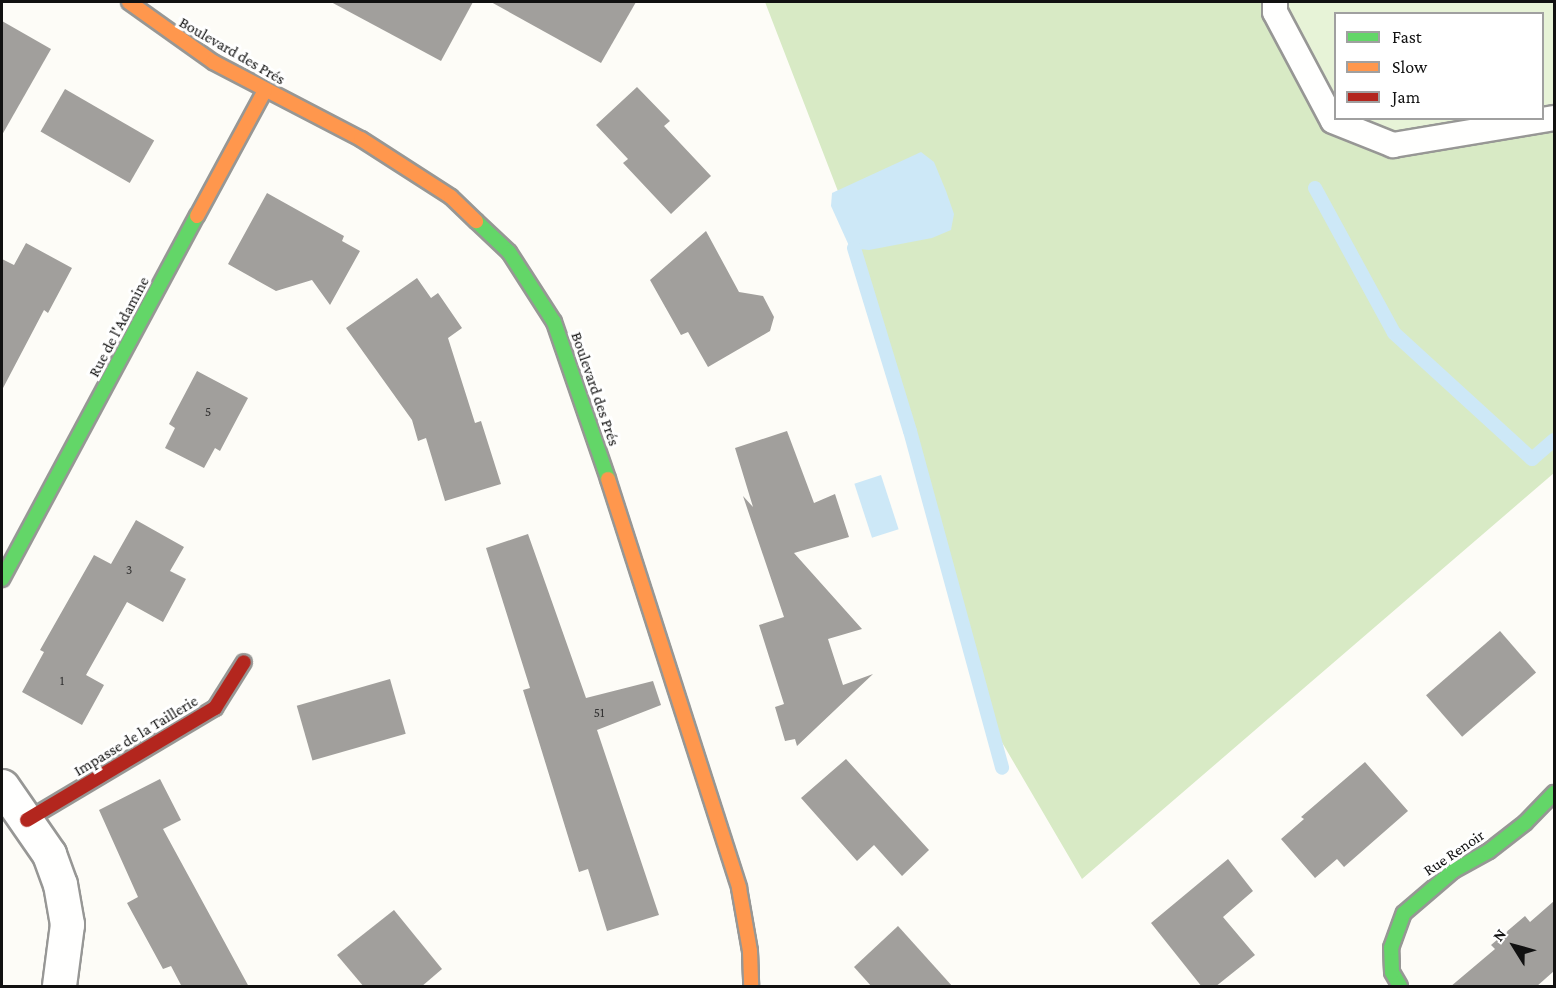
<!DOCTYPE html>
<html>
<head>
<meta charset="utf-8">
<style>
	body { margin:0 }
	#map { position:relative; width:1556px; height:988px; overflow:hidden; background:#fdfcf7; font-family:"Crimson Pro",serif }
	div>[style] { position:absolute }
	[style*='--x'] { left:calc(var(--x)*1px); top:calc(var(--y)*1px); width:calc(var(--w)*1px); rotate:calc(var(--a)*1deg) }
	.green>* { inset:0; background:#e7f3d7 }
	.forest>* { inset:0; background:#d8eac5 }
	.water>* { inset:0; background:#cde8f7; transform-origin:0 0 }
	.stream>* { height:14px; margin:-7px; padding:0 7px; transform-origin:7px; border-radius:7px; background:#cde8f7 }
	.building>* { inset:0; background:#a19f9c; transform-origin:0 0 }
	.roads { filter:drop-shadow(2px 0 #979795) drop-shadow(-2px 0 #979795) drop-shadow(0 2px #979795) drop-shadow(0 -2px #979795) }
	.lane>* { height:24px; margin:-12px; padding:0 12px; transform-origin:12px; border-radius:12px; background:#fffffe }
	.street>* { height:33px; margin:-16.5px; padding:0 16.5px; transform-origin:16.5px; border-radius:16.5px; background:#fffffe }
	.fast>* { height:14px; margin:-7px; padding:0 7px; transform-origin:7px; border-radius:7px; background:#63d668 }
	.slow>* { height:14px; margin:-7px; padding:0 7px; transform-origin:7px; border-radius:7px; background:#ff974d }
	.jam>* { height:14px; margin:-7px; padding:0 7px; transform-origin:7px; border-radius:7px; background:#b3261e }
	span { translate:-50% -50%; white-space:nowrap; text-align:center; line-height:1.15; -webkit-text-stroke:6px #fff; paint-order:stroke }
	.number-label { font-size:14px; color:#353434 }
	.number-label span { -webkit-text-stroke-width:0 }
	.street-label { font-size:16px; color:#111 }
	.frame { position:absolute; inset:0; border:3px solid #111; pointer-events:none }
	.legend { position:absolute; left:1334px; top:12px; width:210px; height:108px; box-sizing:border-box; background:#fff; border:2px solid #a0a0a0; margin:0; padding:8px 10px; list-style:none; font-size:18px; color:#111 }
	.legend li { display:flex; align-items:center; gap:12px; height:30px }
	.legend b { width:30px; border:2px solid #a0a0a0 }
	.north { position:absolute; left:1484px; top:916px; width:60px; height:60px; -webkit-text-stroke:4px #fff; paint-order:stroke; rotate:307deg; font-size:16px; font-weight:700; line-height:24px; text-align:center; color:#111 }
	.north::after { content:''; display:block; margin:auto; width:21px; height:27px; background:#111; clip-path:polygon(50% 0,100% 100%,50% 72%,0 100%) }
</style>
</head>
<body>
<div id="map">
	<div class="green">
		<div style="clip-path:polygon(evenodd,1268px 2px,1554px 2px,1554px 118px,1393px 145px,1333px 121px,1268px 2px,1336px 14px,1542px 14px,1542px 118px,1336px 118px,1336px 14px)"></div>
	</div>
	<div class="forest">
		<div style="clip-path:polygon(765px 2px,1268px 2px,1333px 121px,1393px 145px,1554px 118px,1554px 473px,1082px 879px,986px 715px,851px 225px)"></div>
	</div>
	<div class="water">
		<div style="clip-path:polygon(921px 152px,934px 162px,946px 191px,954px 214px,951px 230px,932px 238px,869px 250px,850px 248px,831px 206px,832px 193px)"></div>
		<div style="left:881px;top:475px;width:57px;height:28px;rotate:72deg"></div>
	</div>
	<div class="stream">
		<div style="--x:1315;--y:188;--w:165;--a:61.4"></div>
		<div style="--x:1394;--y:333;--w:187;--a:42.4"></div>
		<div style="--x:1532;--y:459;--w:29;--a:-41"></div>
		<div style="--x:854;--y:248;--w:191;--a:73"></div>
		<div style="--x:910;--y:431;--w:349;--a:74.7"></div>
	</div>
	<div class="building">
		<div style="clip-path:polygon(331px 2px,473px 2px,441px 61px)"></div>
		<div style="clip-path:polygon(491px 2px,636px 2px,601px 63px)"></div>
		<div style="clip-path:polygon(2px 21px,51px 49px,2px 135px)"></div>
		<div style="clip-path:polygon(637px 87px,670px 121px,664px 126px,711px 176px,671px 214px,623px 163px,628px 159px,596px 125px)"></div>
		<div style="left:65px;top:89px;width:103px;height:49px;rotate:30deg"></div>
		<div style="clip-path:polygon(267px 193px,344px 236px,342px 241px,360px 251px,330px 305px,312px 280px,276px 291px,228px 264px)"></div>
		<div style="clip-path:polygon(706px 231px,739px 292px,763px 296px,774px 317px,770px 331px,708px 367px,688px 332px,681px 335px,650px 280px)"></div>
		<div style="clip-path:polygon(26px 243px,72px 268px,48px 313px,44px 310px,2px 390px,2px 259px,14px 265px)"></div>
		<div style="clip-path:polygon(417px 278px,431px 298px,438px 293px,462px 328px,448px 338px,475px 423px,481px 421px,501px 484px,445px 501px,426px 438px,418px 441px,412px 420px,346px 328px)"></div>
		<div style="clip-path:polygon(197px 371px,248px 398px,220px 451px,215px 448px,204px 468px,165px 448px,175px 428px,169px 424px)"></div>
		<div style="clip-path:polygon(787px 431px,814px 503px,835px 494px,849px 537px,794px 553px,862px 629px,828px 639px,843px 685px,873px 674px,797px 746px,795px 739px,785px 741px,775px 707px,784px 704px,759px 625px,784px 617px,743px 496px,753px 507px,735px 448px)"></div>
		<div style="clip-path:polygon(136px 520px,184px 547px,170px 571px,186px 579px,163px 622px,127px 602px,86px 675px,104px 685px,82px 725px,22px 692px,44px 652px,40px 650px,94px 555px,111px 564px)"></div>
		<div style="clip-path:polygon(528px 534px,586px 698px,653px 681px,661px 705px,597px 730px,659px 915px,607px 931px,588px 869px,579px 872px,523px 690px,530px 688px,486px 548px)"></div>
		<div style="left:1500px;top:631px;width:55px;height:98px;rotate:49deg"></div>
		<div style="left:390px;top:679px;width:57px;height:97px;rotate:74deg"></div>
		<div style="clip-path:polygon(846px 759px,929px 850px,902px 876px,874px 845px,857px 861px,801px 798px)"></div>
		<div style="clip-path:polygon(1365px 762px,1408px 811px,1344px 867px,1337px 859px,1315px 878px,1281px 839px,1304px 819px,1301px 817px)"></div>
		<div style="clip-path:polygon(160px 779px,181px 820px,163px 829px,249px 987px,182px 987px,171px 966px,163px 969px,127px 903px,138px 897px,99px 810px)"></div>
		<div style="clip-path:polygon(1228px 859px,1253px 891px,1223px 917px,1255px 955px,1215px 987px,1202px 987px,1151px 923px)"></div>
		<div style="clip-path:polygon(1554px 901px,1554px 971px,1536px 987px,1450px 987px,1495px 949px,1491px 945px,1525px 916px,1530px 922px)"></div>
		<div style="clip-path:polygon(394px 910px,442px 969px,421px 987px,364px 987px,337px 955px)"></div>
		<div style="clip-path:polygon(898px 926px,953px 987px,872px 987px,854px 967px)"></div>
	</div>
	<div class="roads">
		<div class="lane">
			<div style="--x:1275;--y:2;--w:10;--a:90"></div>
			<div style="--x:1275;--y:12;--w:123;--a:62"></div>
			<div style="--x:1333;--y:121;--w:65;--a:21.8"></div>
			<div style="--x:1393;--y:145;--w:163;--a:-9.5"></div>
		</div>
		<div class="street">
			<div style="--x:2;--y:786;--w:83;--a:55.3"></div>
			<div style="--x:49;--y:854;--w:32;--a:70"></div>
			<div style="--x:60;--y:884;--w:41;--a:80.1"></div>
			<div style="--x:67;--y:924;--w:63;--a:97.4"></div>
		</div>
		<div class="fast">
			<div style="--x:476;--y:221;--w:45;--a:43.2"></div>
			<div style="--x:509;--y:252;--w:83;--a:57.3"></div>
			<div style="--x:554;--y:322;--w:166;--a:71"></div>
			<div style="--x:2;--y:579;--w:412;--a:-61.8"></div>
			<div style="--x:1400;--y:986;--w:16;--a:-120"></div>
			<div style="--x:1392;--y:972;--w:24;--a:-92"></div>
			<div style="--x:1391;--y:948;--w:37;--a:-70"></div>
			<div style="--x:1404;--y:913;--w:65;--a:-40.6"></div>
			<div style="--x:1453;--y:871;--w:41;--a:-29.1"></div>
			<div style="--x:1489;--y:851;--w:46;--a:-37.9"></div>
			<div style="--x:1525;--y:823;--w:42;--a:-46"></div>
		</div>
		<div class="slow">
			<div style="--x:129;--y:2;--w:103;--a:35.5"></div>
			<div style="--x:213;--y:62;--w:167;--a:27.5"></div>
			<div style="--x:361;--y:139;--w:107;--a:32.8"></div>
			<div style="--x:451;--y:197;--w:35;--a:44"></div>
			<div style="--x:197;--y:216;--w:143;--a:-61.6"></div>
			<div style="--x:608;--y:479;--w:429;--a:72.2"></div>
			<div style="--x:739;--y:888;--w:64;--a:80.1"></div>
			<div style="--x:750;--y:951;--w:35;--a:88"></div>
		</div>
		<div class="jam">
			<div style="--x:27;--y:820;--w:219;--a:-30.8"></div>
			<div style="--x:215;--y:708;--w:54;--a:-57.8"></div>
		</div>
	</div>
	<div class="number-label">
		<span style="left:208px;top:411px">5</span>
		<span style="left:129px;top:569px">3</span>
		<span style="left:62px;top:680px">1</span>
		<span style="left:599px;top:712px">51</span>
	</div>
	<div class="street-label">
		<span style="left:232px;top:51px;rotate:30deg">Boulevard des Prés</span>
		<span style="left:119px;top:327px;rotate:-62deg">Rue de l'Adamine</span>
		<span style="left:595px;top:389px;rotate:71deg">Boulevard des Prés</span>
		<span style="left:136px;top:736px;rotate:-31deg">Impasse de la Taillerie</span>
		<span style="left:1454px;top:853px;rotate:-34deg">Rue Renoir</span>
	</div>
	<div class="frame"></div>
	<ul class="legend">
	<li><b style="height:8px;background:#63d668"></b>Fast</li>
	<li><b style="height:8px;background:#ff974d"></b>Slow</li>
	<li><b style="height:8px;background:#b3261e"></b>Jam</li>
	</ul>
	<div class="north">N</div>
</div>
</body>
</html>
